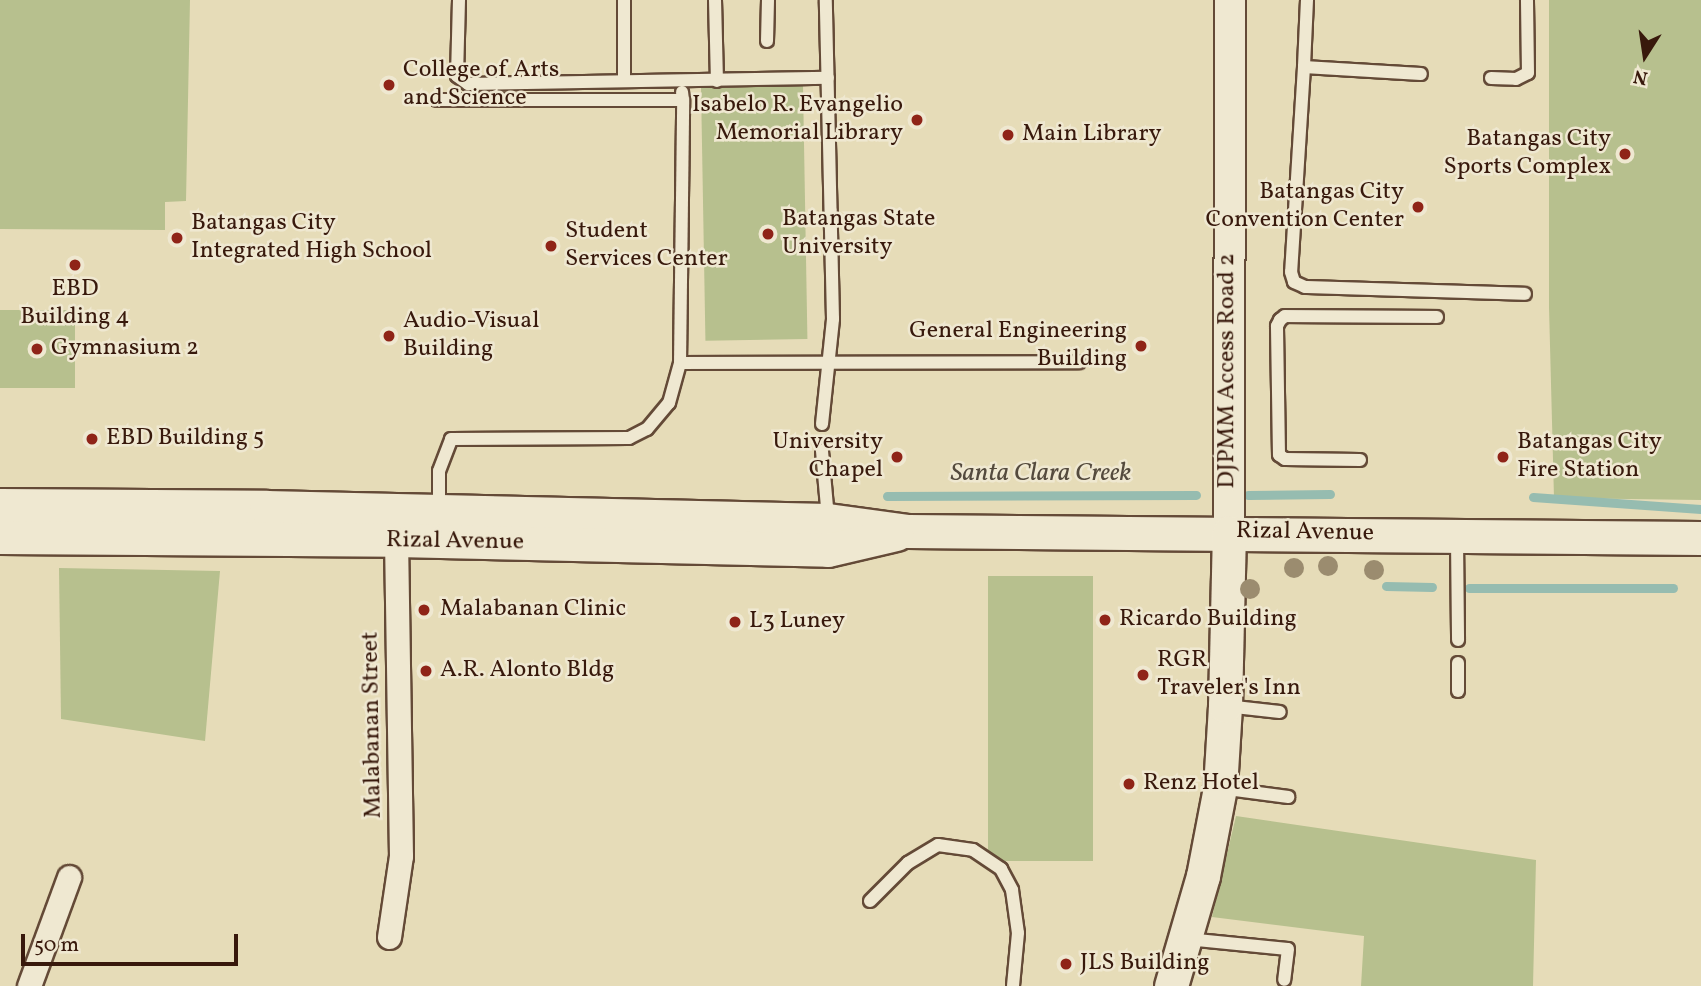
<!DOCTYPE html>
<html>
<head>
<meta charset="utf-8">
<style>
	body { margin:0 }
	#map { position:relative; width:1701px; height:986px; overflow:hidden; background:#e6dcb8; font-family:Vollkorn,serif }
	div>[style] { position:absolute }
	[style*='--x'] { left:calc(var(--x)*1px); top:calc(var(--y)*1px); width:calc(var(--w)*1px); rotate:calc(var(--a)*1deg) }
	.green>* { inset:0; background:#b7c08e; transform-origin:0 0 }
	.stream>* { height:9px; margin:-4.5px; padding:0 4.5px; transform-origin:4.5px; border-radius:4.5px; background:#96bcb0 }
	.roads { filter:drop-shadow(2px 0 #644a37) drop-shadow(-2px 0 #644a37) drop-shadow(0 2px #644a37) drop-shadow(0 -2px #644a37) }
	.service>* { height:12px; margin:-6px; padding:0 6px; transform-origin:6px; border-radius:6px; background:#efe8d1 }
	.minor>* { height:23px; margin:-11.5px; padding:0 11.5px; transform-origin:11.5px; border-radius:11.5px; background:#efe8d1 }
	.tertiary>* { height:30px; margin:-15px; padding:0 15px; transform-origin:15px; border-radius:15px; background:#efe8d1 }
	.secondary>* { height:33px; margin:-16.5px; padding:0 16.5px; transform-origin:16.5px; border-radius:16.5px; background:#efe8d1 }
	.trees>* { width:20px; height:20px; margin:-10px; border-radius:50%; background:#9b8c6f }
	.dots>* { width:19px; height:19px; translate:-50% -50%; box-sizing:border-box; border:4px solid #efe8d1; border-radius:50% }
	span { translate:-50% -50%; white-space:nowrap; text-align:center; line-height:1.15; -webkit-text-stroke:5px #efe8d1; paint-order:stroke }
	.poi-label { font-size:24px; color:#38190c }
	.left { translate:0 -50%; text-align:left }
	.right { translate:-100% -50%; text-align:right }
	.street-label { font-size:24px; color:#38190c }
	.water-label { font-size:26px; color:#544a3d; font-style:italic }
	.north { position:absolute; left:1610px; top:21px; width:70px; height:70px; -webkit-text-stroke:5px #efe8d1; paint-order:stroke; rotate:192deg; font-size:19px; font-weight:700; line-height:28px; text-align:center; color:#38190c }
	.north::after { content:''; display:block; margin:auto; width:24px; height:32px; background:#38190c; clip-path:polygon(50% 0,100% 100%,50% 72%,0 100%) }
	.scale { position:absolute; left:21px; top:934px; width:217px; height:32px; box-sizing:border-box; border:4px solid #38190c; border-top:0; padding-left:9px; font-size:21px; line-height:24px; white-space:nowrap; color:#38190c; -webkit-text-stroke:5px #efe8d1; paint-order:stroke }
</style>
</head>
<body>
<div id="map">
	<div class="green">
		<div style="clip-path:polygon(0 0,190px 0,186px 201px,165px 202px,165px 230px,0 229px)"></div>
		<div style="clip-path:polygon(1549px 0,1701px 0,1701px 500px,1554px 498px,1549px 307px)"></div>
		<div style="left:803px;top:86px;width:253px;height:102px;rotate:89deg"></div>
		<div style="left:0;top:310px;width:75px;height:78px"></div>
		<div style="clip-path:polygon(59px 568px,220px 571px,205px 741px,61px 719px)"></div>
		<div style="left:988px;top:576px;width:105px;height:285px"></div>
		<div style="clip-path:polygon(1236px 816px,1536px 860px,1533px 986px,1361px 986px,1364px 936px,1212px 917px)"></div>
	</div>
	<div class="stream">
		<div style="--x:1248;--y:495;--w:82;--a:-0.7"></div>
		<div style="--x:887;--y:496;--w:309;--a:-0.2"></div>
		<div style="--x:1533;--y:497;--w:168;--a:4.1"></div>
		<div style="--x:1386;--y:586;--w:46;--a:1.2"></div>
		<div style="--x:1469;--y:588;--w:204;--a:0"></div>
	</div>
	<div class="roads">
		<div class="service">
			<div style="--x:459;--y:0;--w:76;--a:91.5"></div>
			<div style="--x:457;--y:76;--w:14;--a:36"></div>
			<div style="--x:468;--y:84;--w:360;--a:-1"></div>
			<div style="--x:624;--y:0;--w:81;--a:90"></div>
			<div style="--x:715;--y:0;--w:81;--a:88.6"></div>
			<div style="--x:1307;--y:0;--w:67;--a:92.6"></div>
			<div style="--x:1304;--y:67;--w:117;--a:3.4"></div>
			<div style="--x:767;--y:41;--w:41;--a:-88.6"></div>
			<div style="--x:1304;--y:67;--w:205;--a:93.6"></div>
			<div style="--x:1291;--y:272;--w:10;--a:73"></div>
			<div style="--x:1294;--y:282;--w:12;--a:24"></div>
			<div style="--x:1305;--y:287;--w:220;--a:1.8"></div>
			<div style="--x:1491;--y:78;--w:25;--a:2"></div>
			<div style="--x:1516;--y:79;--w:13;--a:-27"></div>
			<div style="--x:1528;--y:73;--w:73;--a:-90.8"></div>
			<div style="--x:437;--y:100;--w:246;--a:0"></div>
			<div style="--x:683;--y:100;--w:8;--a:-97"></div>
			<div style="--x:680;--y:363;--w:399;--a:-0.1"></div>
			<div style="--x:822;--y:424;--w:106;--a:-84"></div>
			<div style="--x:833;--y:319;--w:319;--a:-91.3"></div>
			<div style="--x:822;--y:451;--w:67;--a:84.9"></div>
			<div style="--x:1360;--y:460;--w:75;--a:-179.2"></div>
			<div style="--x:1285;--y:459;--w:7;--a:-146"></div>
			<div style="--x:1279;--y:455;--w:129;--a:-90.9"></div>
			<div style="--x:1277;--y:326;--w:7;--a:-63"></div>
			<div style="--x:1280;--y:320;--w:6;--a:-39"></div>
			<div style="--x:1285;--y:316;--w:152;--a:0.4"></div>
			<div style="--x:439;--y:510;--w:39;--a:-90"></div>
			<div style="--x:439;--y:471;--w:34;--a:-69"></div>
			<div style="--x:451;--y:439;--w:178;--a:-0.3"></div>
			<div style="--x:629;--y:438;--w:20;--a:-27"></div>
			<div style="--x:647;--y:429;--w:34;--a:-50"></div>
			<div style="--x:669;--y:403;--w:41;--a:-74.6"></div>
			<div style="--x:680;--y:363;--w:263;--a:-89.3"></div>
			<div style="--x:1457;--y:539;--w:101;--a:89.4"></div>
			<div style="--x:1458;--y:663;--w:28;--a:90"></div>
			<div style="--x:1226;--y:706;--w:54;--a:6.3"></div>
			<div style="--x:1220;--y:788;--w:69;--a:7.5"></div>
			<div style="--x:870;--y:901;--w:54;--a:-45"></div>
			<div style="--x:908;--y:863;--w:35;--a:-31"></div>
			<div style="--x:938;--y:845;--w:35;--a:8"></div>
			<div style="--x:973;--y:850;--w:34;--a:34"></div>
			<div style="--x:1001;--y:869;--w:24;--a:62"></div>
			<div style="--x:1012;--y:890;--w:43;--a:82.1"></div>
			<div style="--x:1018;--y:933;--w:53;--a:95.4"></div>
			<div style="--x:1187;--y:939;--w:101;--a:5.7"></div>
			<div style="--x:1288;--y:949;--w:31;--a:97"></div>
		</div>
		<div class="minor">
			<div style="--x:389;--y:937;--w:82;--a:-81.6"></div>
			<div style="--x:401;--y:856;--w:328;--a:-90.9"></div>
			<div style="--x:29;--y:986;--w:116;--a:-69.8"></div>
		</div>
		<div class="tertiary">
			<div style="--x:1229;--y:532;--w:532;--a:-89.89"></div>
		</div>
		<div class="secondary">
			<div style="--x:0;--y:505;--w:266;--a:0.4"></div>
			<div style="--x:266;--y:507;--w:562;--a:1.33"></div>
			<div style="--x:828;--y:520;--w:81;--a:7.8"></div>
			<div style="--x:908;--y:531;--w:793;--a:0.51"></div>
			<div style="--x:0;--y:537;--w:396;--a:0.4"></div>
			<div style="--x:396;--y:540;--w:432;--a:1.3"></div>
			<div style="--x:828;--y:550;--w:70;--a:-13.2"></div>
			<div style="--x:1171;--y:986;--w:115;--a:-73.8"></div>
			<div style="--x:1203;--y:876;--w:90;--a:-79.1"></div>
			<div style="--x:1220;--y:788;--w:82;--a:-86.5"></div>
			<div style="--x:1225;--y:706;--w:174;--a:-88.7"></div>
		</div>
	</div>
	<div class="trees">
		<div style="left:1328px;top:566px"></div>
		<div style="left:1294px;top:568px"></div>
		<div style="left:1374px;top:570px"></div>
		<div style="left:1250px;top:589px"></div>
	</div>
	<div class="dots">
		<div style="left:389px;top:85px;background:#8f2418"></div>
		<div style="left:917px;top:120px;background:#8f2418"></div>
		<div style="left:1008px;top:135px;background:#8f2418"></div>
		<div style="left:1625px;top:154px;background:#8f2418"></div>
		<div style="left:1418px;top:207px;background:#8f2418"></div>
		<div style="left:768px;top:234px;background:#8f2418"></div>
		<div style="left:177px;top:238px;background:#8f2418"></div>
		<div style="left:551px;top:246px;background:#8f2418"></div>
		<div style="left:75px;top:265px;background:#8f2418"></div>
		<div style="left:389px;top:336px;background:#8f2418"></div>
		<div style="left:1141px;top:346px;background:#8f2418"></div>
		<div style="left:37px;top:349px;background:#8f2418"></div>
		<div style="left:92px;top:439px;background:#8f2418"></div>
		<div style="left:897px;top:457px;background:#8f2418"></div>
		<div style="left:1503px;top:457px;background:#8f2418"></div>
		<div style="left:424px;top:610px;background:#8f2418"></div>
		<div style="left:1105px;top:620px;background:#8f2418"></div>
		<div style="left:735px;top:622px;background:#8f2418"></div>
		<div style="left:426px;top:671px;background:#8f2418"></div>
		<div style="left:1143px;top:675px;background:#8f2418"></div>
		<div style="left:1129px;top:784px;background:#8f2418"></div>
		<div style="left:1066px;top:964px;background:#8f2418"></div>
	</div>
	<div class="poi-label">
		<span class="left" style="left:403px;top:85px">College of Arts<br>and Science</span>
		<span class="right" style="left:903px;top:120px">Isabelo R. Evangelio<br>Memorial Library</span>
		<span class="left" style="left:1022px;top:135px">Main Library</span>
		<span class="right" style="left:1611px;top:154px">Batangas City<br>Sports Complex</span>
		<span class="right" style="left:1404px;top:207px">Batangas City<br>Convention Center</span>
		<span class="left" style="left:782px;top:234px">Batangas State<br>University</span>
		<span class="left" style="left:191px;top:238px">Batangas City<br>Integrated High School</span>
		<span class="left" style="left:565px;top:246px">Student<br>Services Center</span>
		<span style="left:75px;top:304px">EBD<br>Building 4</span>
		<span class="left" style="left:403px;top:336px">Audio-Visual<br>Building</span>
		<span class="right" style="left:1127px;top:346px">General Engineering<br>Building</span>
		<span class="left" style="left:51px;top:349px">Gymnasium 2</span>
		<span class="left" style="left:106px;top:439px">EBD Building 5</span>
		<span class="right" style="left:883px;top:457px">University<br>Chapel</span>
		<span class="left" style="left:1517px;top:457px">Batangas City<br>Fire Station</span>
		<span class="left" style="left:440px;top:610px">Malabanan Clinic</span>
		<span class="left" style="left:1119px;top:620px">Ricardo Building</span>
		<span class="left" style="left:749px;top:622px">L3 Luney</span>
		<span class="left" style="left:1157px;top:675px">RGR<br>Traveler's Inn</span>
		<span class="left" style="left:440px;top:671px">A.R. Alonto Bldg</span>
		<span class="left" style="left:1143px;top:784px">Renz Hotel</span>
		<span class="left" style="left:1080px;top:964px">JLS Building</span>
	</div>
	<div class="street-label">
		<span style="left:1228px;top:371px;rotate:-90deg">DJPMM Access Road 2</span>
		<span style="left:1305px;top:533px;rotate:1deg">Rizal Avenue</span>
		<span style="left:455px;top:542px;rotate:1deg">Rizal Avenue</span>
		<span style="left:373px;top:725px;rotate:-91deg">Malabanan Street</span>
	</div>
	<div class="water-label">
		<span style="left:1041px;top:474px">Santa Clara Creek</span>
	</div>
	<div class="north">N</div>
	<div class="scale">50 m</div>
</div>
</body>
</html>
